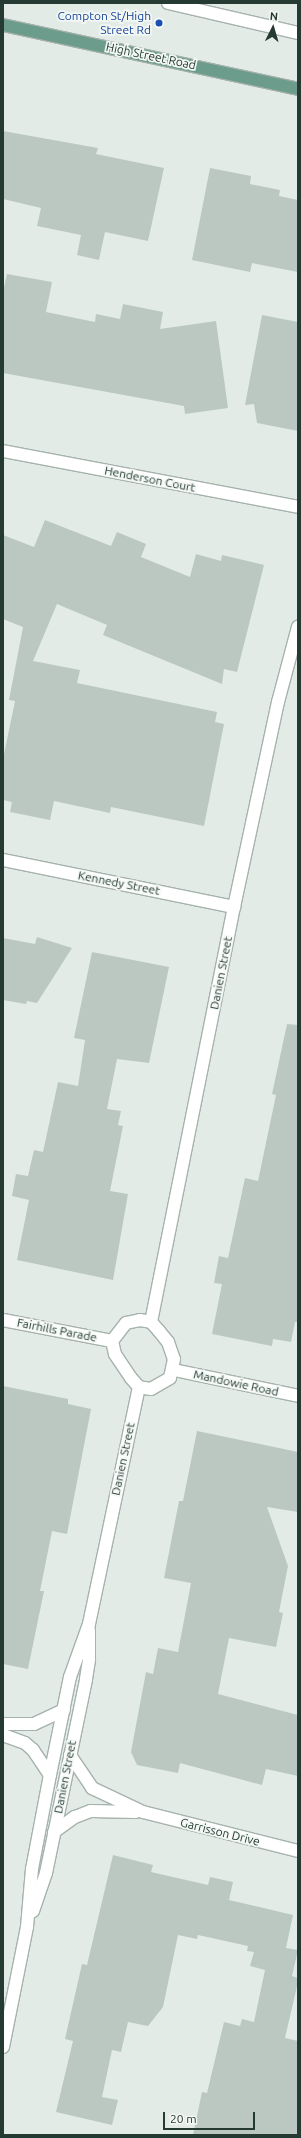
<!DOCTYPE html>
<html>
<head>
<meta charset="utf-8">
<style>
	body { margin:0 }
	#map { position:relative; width:301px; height:2138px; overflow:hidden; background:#e3ebe7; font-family:Ubuntu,sans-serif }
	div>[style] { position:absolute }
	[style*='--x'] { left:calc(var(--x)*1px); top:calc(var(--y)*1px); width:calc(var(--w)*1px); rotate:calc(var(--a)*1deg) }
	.building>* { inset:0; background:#bbc8c2 }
	.roads { filter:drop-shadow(1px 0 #a6b2ad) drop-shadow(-1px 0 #a6b2ad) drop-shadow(0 1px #a6b2ad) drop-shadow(0 -1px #a6b2ad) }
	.minor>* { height:12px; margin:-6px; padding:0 6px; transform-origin:6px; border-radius:6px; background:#fff }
	.primary>* { height:12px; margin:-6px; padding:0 6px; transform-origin:6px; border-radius:6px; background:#6c9c8b }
	.dots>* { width:11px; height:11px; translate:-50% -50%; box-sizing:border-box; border:2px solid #f3f8f5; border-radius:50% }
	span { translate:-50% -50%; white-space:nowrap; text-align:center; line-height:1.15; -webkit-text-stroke:3.5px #f3f8f5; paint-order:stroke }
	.transit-label { font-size:12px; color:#164399 }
	.right { translate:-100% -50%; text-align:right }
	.street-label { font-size:12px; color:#253a32 }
	.frame { position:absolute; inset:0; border:4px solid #253a32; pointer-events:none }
	.north { position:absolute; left:253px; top:8px; width:40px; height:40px; -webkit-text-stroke:3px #f3f8f5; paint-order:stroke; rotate:5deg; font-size:11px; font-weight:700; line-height:16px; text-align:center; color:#253a32 }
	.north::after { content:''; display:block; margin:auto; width:14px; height:18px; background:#253a32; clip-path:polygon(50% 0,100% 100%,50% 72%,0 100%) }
	.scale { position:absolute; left:163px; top:2112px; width:92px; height:18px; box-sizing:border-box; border:2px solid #253a32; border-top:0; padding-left:5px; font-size:12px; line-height:14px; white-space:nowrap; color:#253a32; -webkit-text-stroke:3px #f3f8f5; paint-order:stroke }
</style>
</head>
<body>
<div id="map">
	<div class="building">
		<div style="clip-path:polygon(3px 131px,98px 148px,96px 154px,164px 168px,148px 241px,105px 232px,99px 260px,77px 255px,81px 235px,37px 226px,41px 208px,3px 199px)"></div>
		<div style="clip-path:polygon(210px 168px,251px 176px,250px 184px,280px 190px,279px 196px,298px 200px,298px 272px,252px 263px,250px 272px,192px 260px)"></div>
		<div style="clip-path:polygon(7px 274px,52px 282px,46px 312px,95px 322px,96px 314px,120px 319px,123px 304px,163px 312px,160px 329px,216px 321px,228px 408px,185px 414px,184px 406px,3px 373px,3px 292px)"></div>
		<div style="clip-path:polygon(262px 315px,298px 322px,298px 431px,257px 423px,254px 404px,245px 405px)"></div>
		<div style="clip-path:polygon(45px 520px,111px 546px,117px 532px,146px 544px,141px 557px,190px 577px,196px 554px,221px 561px,222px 555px,264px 565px,237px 672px,224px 669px,222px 684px,103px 635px,107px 625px,57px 604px,33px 661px,80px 670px,77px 683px,217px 712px,215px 722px,224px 724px,204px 826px,111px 807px,110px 813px,54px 801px,50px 820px,10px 812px,12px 802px,3px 800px,3px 759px,15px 701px,9px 700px,23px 627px,3px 619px,3px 535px,34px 547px)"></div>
		<div style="clip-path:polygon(37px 937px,72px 948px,37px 1003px,27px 1001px,26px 1004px,3px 1000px,3px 938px,35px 944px)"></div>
		<div style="clip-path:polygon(92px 952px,169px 967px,149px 1063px,117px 1059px,107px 1109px,121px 1111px,118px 1125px,123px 1126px,110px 1191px,128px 1194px,113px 1280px,17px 1260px,29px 1200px,12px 1196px,16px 1174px,28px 1176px,34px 1150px,43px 1152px,58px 1082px,78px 1086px,85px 1040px,74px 1038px)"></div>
		<div style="clip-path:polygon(287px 1024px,298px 1025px,298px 1322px,295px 1322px,291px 1342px,273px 1339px,272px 1346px,212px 1334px,222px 1284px,214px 1283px,219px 1256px,228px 1258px,245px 1178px,258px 1181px,276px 1095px,272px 1094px)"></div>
		<div style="clip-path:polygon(3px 1386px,68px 1399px,68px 1404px,91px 1409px,67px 1534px,52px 1531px,40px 1591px,44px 1591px,28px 1669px,3px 1664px)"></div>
		<div style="clip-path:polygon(197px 1431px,298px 1452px,298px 1512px,267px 1507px,288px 1566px,279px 1612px,283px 1613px,276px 1647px,229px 1638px,218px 1694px,298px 1715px,298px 1776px,266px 1769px,262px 1785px,180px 1763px,178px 1773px,137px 1765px,131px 1752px,146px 1672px,153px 1674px,158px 1648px,178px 1652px,191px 1583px,164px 1578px,179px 1501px,183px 1501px)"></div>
		<div style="clip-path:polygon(113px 1855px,153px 1865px,151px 1872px,208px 1885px,210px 1877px,233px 1882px,229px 1900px,293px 1915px,286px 1948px,298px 1950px,292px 1976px,298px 1978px,298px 1982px,285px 2038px,298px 2041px,298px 2135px,193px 2135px,202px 2092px,207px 2093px,224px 2022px,240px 2026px,242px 2019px,254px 2022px,265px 1970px,250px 1966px,254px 1952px,247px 1951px,248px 1946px,198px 1935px,197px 1939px,178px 1935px,163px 2007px,148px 2026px,128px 2022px,121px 2052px,112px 2050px,102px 2097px,118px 2100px,112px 2125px,56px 2112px,73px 2041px,65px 2039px,82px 1964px,87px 1965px)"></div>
	</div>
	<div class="roads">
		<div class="minor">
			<div style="--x:168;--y:3;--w:133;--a:13"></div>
			<div style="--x:3;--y:451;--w:300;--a:10.7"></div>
			<div style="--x:3;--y:860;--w:236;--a:11.5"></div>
			<div style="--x:3;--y:1320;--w:111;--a:10.9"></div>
			<div style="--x:140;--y:1320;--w:11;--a:10"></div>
			<div style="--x:151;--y:1322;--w:12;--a:48"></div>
			<div style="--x:159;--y:1331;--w:14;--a:51"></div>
			<div style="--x:168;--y:1342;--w:18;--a:71"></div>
			<div style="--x:174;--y:1359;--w:19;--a:102"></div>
			<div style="--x:170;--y:1378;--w:22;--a:150"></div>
			<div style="--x:151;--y:1389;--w:12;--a:-171"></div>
			<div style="--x:139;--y:1387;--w:12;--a:-132"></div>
			<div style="--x:131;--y:1378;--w:29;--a:-124"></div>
			<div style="--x:115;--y:1354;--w:13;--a:-103"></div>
			<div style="--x:112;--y:1341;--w:23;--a:-52"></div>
			<div style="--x:126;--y:1323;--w:14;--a:-12"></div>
			<div style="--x:151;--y:1322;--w:423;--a:-78.7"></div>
			<div style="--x:234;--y:907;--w:210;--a:-77.9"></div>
			<div style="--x:278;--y:702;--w:78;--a:-75.1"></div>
			<div style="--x:174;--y:1370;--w:127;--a:11.8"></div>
			<div style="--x:3;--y:1724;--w:31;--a:0"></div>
			<div style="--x:34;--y:1724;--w:33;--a:-25"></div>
			<div style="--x:3;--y:1735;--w:23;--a:20"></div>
			<div style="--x:25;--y:1743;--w:11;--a:41"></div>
			<div style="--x:33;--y:1750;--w:30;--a:56"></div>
			<div style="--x:70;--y:1755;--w:40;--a:56"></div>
			<div style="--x:92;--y:1788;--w:56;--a:25.2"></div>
			<div style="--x:143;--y:1812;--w:160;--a:14.1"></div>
			<div style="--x:54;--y:1832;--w:26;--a:-36"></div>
			<div style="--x:75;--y:1817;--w:17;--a:-21"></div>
			<div style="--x:91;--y:1811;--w:45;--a:1.3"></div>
			<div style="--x:33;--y:1911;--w:40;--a:-71.1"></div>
			<div style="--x:46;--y:1873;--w:198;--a:-78.3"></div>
			<div style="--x:86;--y:1679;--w:20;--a:-81"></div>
			<div style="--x:89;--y:1659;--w:29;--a:-90"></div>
			<div style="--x:3;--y:2047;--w:122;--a:-78.7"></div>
			<div style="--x:27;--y:1927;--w:58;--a:-85.1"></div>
			<div style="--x:32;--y:1869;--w:96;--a:-79.2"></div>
			<div style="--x:50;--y:1775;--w:100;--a:-78.5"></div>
			<div style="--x:70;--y:1677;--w:56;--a:-70.3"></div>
			<div style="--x:89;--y:1624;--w:242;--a:-78.1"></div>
		</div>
		<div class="primary">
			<div style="--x:3;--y:25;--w:302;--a:12.2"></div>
		</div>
	</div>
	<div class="dots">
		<div style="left:159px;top:23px;background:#1a4fb4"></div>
	</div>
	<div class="transit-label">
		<span class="right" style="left:151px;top:23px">Compton St/High<br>Street Rd</span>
	</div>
	<div class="street-label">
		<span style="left:151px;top:56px;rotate:12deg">High Street Road</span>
		<span style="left:150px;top:479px;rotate:11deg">Henderson Court</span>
		<span style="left:119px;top:883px;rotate:11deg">Kennedy Street</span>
		<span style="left:221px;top:973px;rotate:-79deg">Danien Street</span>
		<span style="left:57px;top:1330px;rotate:11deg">Fairhills Parade</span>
		<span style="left:236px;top:1383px;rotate:12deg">Mandowie Road</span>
		<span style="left:123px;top:1459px;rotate:-78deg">Danien Street</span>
		<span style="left:65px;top:1777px;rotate:-79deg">Danien Street</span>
		<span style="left:220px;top:1832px;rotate:14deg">Garrisson Drive</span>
	</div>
	<div class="frame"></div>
	<div class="north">N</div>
	<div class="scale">20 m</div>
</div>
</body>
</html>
